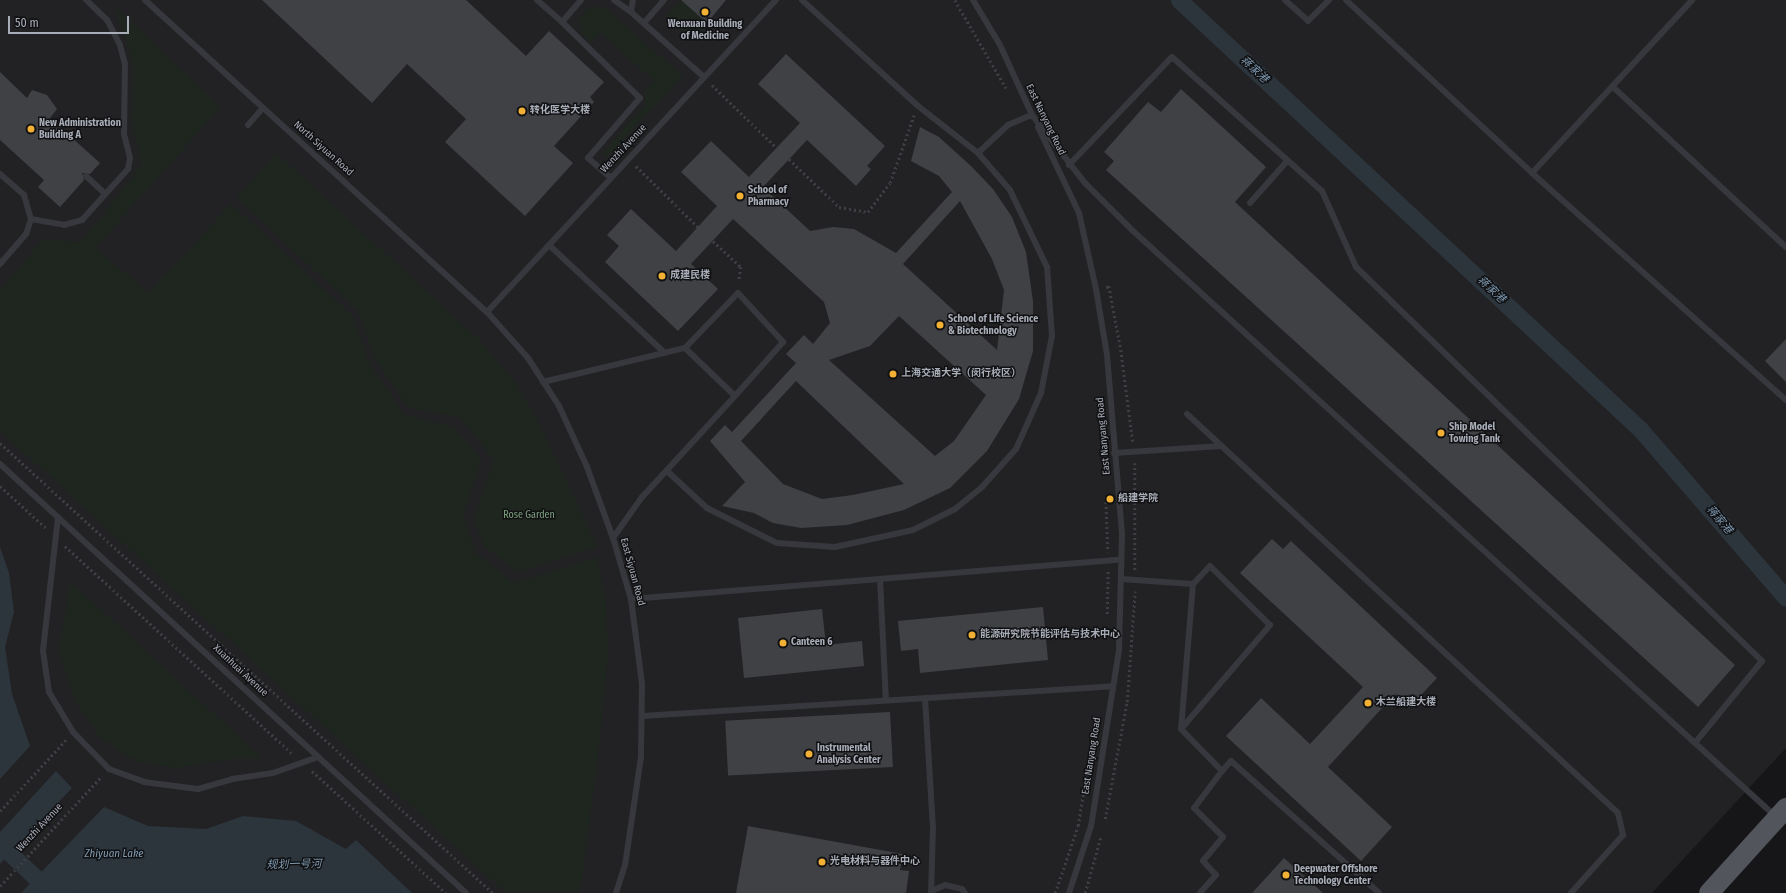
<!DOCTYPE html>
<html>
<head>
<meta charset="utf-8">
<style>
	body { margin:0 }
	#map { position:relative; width:1786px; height:893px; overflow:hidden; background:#161618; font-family:"Fira Sans Condensed","Noto Sans SC",sans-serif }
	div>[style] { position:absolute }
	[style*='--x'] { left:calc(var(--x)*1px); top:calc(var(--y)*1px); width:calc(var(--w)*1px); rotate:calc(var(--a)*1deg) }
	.built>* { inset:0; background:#222225 }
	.green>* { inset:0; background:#1e261f; transform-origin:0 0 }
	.water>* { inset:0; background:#2c353c }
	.canal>* { height:17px; margin:-8.5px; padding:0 8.5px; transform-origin:8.5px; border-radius:8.5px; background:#2c353c }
	.building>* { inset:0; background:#404145; transform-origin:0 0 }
	.path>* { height:2.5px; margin-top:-1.25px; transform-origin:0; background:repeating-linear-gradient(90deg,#3d3f44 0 2px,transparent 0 5px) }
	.service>* { height:6px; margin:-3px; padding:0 3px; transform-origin:3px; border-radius:3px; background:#37383d }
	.primary>* { height:20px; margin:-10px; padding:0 10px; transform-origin:10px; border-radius:10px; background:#53555c }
	.dots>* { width:11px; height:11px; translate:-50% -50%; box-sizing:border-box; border:2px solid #111113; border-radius:50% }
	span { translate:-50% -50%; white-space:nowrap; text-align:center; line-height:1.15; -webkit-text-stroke:3px #111113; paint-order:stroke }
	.poi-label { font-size:10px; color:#a8adb8; font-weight:700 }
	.left { translate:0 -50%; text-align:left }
	.street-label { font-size:10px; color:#a8adb8 }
	.park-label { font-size:10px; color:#7fa381 }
	.water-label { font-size:11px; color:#7f9bb3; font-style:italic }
	.scale { position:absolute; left:8px; top:16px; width:121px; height:18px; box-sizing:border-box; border:2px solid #a8adb8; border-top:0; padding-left:5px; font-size:12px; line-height:14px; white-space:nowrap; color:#a8adb8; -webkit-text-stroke:3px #111113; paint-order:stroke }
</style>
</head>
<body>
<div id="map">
	<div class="built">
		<div style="clip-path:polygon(0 0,1786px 0,1786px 748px,1652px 893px,0 893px)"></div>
	</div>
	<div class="green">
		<div style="left:681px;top:0;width:35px;height:23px;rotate:41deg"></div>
		<div style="clip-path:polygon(114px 6px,221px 107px,96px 247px,148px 293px,231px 204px,353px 316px,370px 365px,404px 414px,453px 427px,482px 459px,463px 514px,475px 552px,514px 583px,597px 557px,606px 604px,608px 657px,598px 757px,580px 893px,506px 893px,0 431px,0 290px,43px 239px,81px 242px,142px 165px,132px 123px,133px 63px)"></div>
		<div style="clip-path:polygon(589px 7px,604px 7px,683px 76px,607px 158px,602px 154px,645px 104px,645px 91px,653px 80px,601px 33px,592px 43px,581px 33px,579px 18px)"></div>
		<div style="clip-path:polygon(276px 153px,479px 339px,518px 386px,540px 425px,598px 547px,517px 572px,484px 546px,474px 520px,494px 461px,460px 417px,409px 408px,377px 363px,358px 311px,237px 198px)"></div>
		<div style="clip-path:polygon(70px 581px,263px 759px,233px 759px,176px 768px,135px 761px,99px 737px,74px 699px,59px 651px)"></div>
	</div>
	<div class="water">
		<div style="clip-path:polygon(0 547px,9px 573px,14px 612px,5px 647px,12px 694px,30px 746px,0 779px)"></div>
		<div style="clip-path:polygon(56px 771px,72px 788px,0 864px,0 832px)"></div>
		<div style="clip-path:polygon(104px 807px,148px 826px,206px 829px,243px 816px,296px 821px,346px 849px,356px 840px,412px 893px,21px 893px)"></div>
	</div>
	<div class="canal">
		<div style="--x:1179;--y:0;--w:630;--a:42.94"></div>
		<div style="--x:1640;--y:429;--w:223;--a:49.2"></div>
		<div style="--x:0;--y:844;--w:50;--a:43.4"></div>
		<div style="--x:36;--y:878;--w:35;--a:25"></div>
	</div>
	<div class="building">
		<div style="clip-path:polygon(262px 0,466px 0,526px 56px,549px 31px,604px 82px,590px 97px,594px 102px,554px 146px,573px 163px,525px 216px,445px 142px,466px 119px,407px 64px,372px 103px)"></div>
		<div style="clip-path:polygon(681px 0,726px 0,707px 23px)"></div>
		<div style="clip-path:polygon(evenodd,786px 54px,885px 146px,867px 166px,871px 169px,856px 186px,807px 140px,763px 187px,810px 231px,833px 227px,854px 229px,896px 253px,952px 192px,939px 176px,911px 161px,920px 127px,939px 137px,971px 166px,993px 189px,1012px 217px,1026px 252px,1033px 301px,1033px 351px,1019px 399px,987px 451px,950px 488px,904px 510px,847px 525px,801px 528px,773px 523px,754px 513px,722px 506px,745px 482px,710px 441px,725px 425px,732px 432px,796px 363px,786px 354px,804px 335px,813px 344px,830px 323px,824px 302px,733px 219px,691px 264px,718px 289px,678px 331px,605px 262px,619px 246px,607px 235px,631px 209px,676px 251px,717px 206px,681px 172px,711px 141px,749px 177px,800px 123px,758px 84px,786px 54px,960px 201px,992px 259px,1004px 290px,997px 350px,903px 264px,960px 201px,786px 54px,899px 316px,986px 395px,954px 441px,935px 456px,829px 360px,870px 346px,899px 316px,786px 54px,796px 381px,865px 447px,904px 484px,853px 495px,822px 499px,783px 484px,741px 441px,796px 381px)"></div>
		<div style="clip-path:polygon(0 72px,27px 98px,32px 90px,47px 95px,57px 109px,50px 118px,100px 163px,90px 174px,82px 173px,84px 180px,60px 207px,38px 187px,44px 180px,0 140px)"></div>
		<div style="clip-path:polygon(1181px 89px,1266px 167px,1235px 202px,1735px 665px,1698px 707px,1106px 170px,1114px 161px,1104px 152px,1148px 102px,1161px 112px)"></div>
		<div style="clip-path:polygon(1786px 339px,1786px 382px,1765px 361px)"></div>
		<div style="clip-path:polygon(1272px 539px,1283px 549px,1291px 541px,1437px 678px,1409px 708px,1395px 694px,1328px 767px,1392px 827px,1361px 861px,1226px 736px,1261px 698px,1310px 744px,1363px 687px,1240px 573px)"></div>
		<div style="clip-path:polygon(1043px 607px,1048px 660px,920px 673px,918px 649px,901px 651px,898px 621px)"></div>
		<div style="clip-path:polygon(822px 609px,826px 645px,862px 641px,864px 666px,744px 678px,738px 618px)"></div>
		<div style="left:890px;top:712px;width:55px;height:165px;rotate:87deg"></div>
		<div style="clip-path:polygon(748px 826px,903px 854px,900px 870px,909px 871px,906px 893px,736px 893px)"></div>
		<div style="clip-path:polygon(1284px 858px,1323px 893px,1252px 893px)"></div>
	</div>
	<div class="path">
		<div style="--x:955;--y:0;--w:102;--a:59.9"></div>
		<div style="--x:712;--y:85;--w:91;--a:44.1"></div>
		<div style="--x:789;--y:159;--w:69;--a:43.8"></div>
		<div style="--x:839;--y:207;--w:29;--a:10"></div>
		<div style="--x:868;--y:212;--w:36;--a:-53"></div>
		<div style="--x:890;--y:183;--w:72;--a:-70.6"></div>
		<div style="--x:636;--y:166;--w:87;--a:44.5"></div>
		<div style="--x:713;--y:241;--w:38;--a:43"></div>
		<div style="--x:741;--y:267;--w:15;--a:98"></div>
		<div style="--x:1106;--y:287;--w:3;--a:-18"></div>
		<div style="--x:1109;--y:286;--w:65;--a:79.4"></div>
		<div style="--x:1121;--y:350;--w:93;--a:82.6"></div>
		<div style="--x:0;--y:443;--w:667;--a:42.39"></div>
		<div style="--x:1135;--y:463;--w:107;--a:90"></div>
		<div style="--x:0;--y:486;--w:62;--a:42.4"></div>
		<div style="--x:1106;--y:497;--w:55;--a:87.9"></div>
		<div style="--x:65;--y:546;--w:309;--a:42.4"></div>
		<div style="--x:1107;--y:614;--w:43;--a:-88.7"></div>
		<div style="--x:312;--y:771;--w:181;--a:42.3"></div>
		<div style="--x:0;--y:811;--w:97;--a:-47.1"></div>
		<div style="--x:1105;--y:819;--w:119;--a:-79.4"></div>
		<div style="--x:1127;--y:702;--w:111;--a:-85.9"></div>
		<div style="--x:0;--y:886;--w:150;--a:-47.2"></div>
		<div style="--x:1055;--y:893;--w:71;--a:-71.1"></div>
		<div style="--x:1078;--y:826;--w:103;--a:-81.1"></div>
		<div style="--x:1085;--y:893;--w:59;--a:-74.3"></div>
	</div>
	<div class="service">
		<div style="--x:145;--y:0;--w:463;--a:42.4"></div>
		<div style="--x:487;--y:312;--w:62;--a:48.3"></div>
		<div style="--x:528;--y:358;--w:57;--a:57.1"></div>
		<div style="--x:559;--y:406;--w:67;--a:65.3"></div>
		<div style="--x:587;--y:467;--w:76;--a:69.9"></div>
		<div style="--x:613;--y:538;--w:64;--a:73.6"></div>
		<div style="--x:631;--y:599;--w:86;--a:82.6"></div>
		<div style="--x:642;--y:684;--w:73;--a:90.8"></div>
		<div style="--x:641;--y:757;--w:109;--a:98.4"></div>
		<div style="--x:625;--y:865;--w:29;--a:108"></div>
		<div style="--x:537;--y:0;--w:33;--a:41"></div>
		<div style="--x:562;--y:22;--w:29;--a:-49"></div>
		<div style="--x:614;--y:0;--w:21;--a:35"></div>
		<div style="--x:631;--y:12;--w:98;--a:41.7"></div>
		<div style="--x:973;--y:0;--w:52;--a:59"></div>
		<div style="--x:1000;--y:45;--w:79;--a:65.4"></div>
		<div style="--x:1285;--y:0;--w:31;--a:42"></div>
		<div style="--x:1308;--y:21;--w:30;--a:-45"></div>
		<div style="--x:1346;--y:0;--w:254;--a:42.9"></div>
		<div style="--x:1532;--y:173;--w:341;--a:41.8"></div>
		<div style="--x:631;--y:12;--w:12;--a:-81"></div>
		<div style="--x:562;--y:22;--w:109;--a:44.3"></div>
		<div style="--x:640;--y:98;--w:79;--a:130.9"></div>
		<div style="--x:588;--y:158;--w:30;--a:41"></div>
		<div style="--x:644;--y:23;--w:30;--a:-49"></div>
		<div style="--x:1613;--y:87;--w:236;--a:42.8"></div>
		<div style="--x:248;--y:125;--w:23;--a:-49"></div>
		<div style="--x:1038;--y:127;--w:95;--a:64.5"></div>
		<div style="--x:1079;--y:213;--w:78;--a:77.4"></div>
		<div style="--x:1096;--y:289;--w:67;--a:80.5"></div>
		<div style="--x:1107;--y:355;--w:181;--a:85.2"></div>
		<div style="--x:1122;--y:535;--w:115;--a:91.5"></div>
		<div style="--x:1119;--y:650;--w:178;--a:99"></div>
		<div style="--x:1091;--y:826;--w:71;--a:108.2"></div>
		<div style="--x:978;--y:153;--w:41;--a:-43"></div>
		<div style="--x:1008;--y:125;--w:26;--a:-23"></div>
		<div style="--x:1032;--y:115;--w:86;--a:52.1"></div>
		<div style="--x:1085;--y:183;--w:66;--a:45"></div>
		<div style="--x:1132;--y:230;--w:870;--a:42.34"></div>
		<div style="--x:1069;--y:165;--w:149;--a:-46.4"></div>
		<div style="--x:1172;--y:57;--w:201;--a:41.8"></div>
		<div style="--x:1322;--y:191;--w:83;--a:65.9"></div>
		<div style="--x:1356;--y:267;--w:566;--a:44.14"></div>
		<div style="--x:1762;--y:661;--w:106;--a:129.3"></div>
		<div style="--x:1532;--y:173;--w:236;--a:-47.2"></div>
		<div style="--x:0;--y:174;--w:32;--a:41"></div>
		<div style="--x:24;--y:195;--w:25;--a:74"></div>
		<div style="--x:31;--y:219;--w:16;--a:108"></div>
		<div style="--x:26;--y:234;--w:40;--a:131"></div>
		<div style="--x:86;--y:176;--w:26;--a:43"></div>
		<div style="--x:1250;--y:203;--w:57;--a:-48.5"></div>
		<div style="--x:31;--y:219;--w:34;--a:10"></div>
		<div style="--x:64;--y:225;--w:19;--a:-16"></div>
		<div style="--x:82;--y:220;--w:69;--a:-48"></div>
		<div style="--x:128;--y:169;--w:11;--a:-80"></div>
		<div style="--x:130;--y:158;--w:25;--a:-104"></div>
		<div style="--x:124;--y:134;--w:70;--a:-89.2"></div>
		<div style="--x:125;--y:64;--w:20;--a:-105"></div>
		<div style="--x:120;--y:45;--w:28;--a:-117"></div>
		<div style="--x:107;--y:20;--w:29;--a:-136"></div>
		<div style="--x:549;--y:245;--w:158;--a:43"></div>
		<div style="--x:487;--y:312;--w:425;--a:-47.2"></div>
		<div style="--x:685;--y:348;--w:76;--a:-46.1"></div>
		<div style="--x:738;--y:293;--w:67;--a:47.4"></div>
		<div style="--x:783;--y:342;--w:72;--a:131.6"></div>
		<div style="--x:543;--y:382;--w:146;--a:-13.5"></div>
		<div style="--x:685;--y:348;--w:69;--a:43.8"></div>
		<div style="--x:735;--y:396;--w:137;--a:132.6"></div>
		<div style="--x:642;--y:497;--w:50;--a:125.3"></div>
		<div style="--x:1187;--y:414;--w:587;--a:42.79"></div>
		<div style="--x:1618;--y:813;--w:23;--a:77"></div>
		<div style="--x:1623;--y:835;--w:78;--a:131.9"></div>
		<div style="--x:1114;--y:453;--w:108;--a:-3.7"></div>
		<div style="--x:0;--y:464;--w:633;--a:42.63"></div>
		<div style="--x:667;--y:471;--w:54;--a:42.8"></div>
		<div style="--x:707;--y:508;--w:78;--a:26.6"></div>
		<div style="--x:777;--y:543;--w:58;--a:3.9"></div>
		<div style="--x:835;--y:547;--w:80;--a:-12.3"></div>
		<div style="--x:913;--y:530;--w:47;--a:-26.6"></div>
		<div style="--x:955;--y:509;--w:35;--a:-39"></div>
		<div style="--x:982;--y:487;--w:51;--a:-48.2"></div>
		<div style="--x:1016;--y:449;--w:61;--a:-65.9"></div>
		<div style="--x:1041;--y:393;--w:58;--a:-79.1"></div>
		<div style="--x:1052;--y:336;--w:69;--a:-94.1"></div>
		<div style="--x:1047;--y:267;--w:85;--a:-115.7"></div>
		<div style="--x:1010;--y:190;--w:49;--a:-130.9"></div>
		<div style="--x:978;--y:153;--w:76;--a:-141.9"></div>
		<div style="--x:918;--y:106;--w:157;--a:-137.6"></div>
		<div style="--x:58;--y:517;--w:135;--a:96.4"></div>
		<div style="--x:43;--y:651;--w:41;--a:81.7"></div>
		<div style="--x:49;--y:692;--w:47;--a:59"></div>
		<div style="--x:73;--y:732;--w:52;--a:45.8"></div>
		<div style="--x:109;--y:769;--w:37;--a:20"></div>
		<div style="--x:144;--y:782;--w:54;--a:7.4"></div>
		<div style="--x:198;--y:789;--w:35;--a:-16"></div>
		<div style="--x:232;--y:779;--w:41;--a:-8.3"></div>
		<div style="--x:273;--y:773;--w:48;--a:-19.6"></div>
		<div style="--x:880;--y:579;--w:121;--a:87.2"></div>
		<div style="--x:1121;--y:579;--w:72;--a:4"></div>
		<div style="--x:1193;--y:584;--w:145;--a:94.7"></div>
		<div style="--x:1181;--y:729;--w:59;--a:45.7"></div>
		<div style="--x:1222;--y:771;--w:46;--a:127.1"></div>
		<div style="--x:1194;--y:808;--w:41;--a:45"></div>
		<div style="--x:1223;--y:837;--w:31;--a:130"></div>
		<div style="--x:1203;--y:861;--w:19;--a:47"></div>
		<div style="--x:1216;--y:875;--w:24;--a:132"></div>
		<div style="--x:631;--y:599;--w:492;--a:-4.6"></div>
		<div style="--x:925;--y:698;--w:129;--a:86.5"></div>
		<div style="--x:933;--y:827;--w:66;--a:91.7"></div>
		<div style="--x:642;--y:716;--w:472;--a:-3.6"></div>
		<div style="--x:1181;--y:729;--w:137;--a:-49.4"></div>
		<div style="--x:1270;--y:625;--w:84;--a:-135.5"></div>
		<div style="--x:1210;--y:566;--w:25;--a:133"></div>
		<div style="--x:1222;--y:771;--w:13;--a:-48"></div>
		<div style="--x:1231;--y:761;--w:198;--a:41.7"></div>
		<div style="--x:931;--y:891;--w:15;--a:-23"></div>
		<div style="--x:945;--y:885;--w:17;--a:13"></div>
		<div style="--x:962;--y:889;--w:5;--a:53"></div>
	</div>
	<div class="primary">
		<div style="--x:1709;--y:893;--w:115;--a:-47.8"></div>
	</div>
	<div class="dots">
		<div style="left:705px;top:12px;background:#f2b134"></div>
		<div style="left:522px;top:111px;background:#f2b134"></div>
		<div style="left:31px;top:129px;background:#f2b134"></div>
		<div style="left:740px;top:196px;background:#f2b134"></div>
		<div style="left:662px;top:276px;background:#f2b134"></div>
		<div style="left:940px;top:325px;background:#f2b134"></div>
		<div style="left:893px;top:374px;background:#f2b134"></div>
		<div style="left:1441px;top:433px;background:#f2b134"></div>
		<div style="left:1110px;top:499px;background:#f2b134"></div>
		<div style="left:972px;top:635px;background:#f2b134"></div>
		<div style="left:783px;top:643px;background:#f2b134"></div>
		<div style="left:1368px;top:703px;background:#f2b134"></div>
		<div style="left:809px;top:754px;background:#f2b134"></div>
		<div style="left:822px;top:862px;background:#f2b134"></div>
		<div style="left:1286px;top:875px;background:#f2b134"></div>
	</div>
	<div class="poi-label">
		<span style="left:705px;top:30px">Wenxuan Building<br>of Medicine</span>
		<span class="left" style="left:530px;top:111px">转化医学大楼</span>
		<span class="left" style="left:39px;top:129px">New Administration<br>Building A</span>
		<span class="left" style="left:748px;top:196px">School of<br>Pharmacy</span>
		<span class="left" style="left:670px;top:276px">成建民楼</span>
		<span class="left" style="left:948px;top:325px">School of Life Science<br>&amp; Biotechnology</span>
		<span class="left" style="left:901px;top:374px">上海交通大学（闵行校区）</span>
		<span class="left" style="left:1449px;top:433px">Ship Model<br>Towing Tank</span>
		<span class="left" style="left:1118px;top:499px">船建学院</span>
		<span class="left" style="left:980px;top:635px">能源研究院节能评估与技术中心</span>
		<span class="left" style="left:791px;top:643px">Canteen 6</span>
		<span class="left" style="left:1376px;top:703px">木兰船建大楼</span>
		<span class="left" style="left:817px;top:754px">Instrumental<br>Analysis Center</span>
		<span class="left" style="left:830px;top:862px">光电材料与器件中心</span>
		<span class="left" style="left:1294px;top:875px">Deepwater Offshore<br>Technology Center</span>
	</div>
	<div class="street-label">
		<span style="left:1045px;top:120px;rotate:64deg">East Nanyang Road</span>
		<span style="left:323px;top:149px;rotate:42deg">North Siyuan Road</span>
		<span style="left:624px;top:149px;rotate:-47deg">Wenzhi Avenue</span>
		<span style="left:1104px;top:436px;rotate:-95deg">East Nanyang Road</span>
		<span style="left:632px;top:572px;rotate:75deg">East Siyuan Road</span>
		<span style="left:240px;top:671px;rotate:43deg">Xuanhuai Avenue</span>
		<span style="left:1092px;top:756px;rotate:-81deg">East Nanyang Road</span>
		<span style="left:40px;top:828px;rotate:-47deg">Wenzhi Avenue</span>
	</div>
	<div class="park-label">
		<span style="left:529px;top:516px">Rose Garden</span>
	</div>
	<div class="water-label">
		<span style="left:1254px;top:70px;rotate:43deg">蒋家港</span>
		<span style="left:1491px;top:290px;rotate:43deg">蒋家港</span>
		<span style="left:1719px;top:520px;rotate:49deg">蒋家港</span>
		<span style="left:114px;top:854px">Zhiyuan Lake</span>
		<span style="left:294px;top:865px;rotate:-1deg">规划一号河</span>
	</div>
	<div class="scale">50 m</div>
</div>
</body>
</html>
